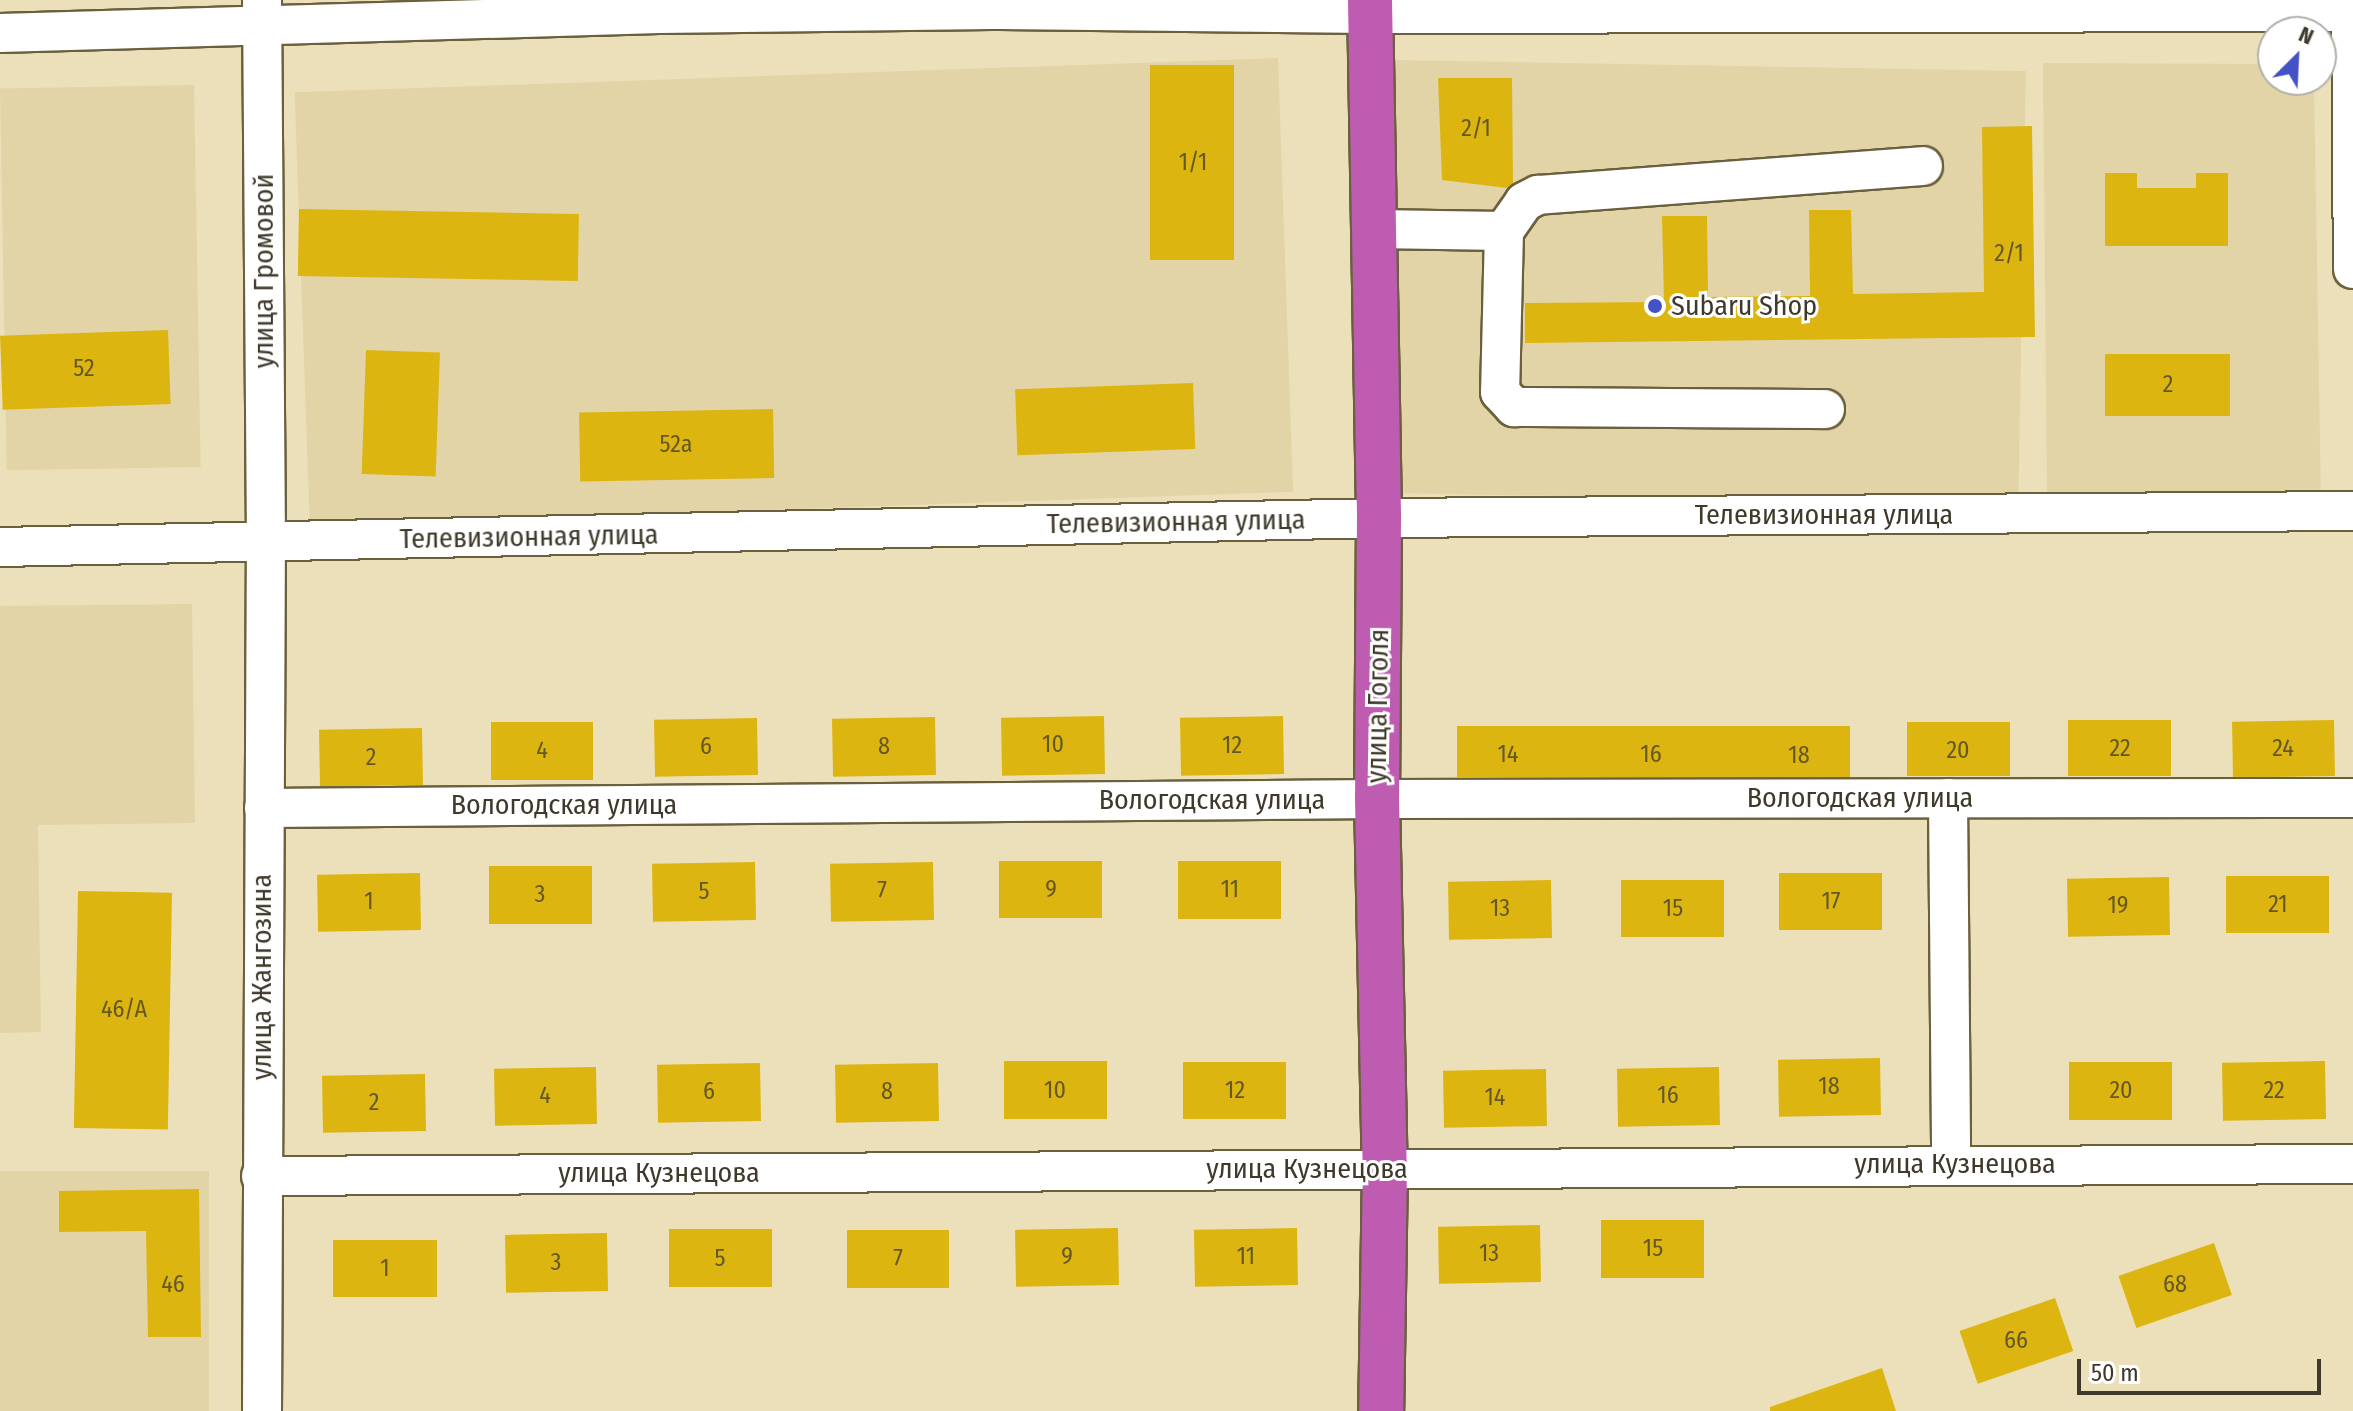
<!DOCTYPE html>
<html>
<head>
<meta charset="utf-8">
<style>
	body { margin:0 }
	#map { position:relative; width:2353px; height:1411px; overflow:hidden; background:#ece0ba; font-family:"Fira Sans Condensed",sans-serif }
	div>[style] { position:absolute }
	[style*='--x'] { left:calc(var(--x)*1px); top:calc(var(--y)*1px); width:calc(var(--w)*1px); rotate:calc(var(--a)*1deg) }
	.built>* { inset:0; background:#e3d4a7; transform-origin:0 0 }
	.building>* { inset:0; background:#ddb511; transform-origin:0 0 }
	.roads { filter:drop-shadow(2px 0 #6b603e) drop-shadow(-2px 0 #6b603e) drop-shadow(0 2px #6b603e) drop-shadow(0 -2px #6b603e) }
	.minor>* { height:38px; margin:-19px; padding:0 19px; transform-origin:19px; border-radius:19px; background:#fff }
	.highway>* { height:44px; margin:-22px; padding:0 22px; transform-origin:22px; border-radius:22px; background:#be5cb1 }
	.dots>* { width:22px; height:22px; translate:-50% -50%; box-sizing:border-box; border:4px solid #fff; border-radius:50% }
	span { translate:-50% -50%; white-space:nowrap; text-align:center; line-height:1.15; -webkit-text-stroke:6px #fff; paint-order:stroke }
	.number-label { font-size:24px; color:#665824 }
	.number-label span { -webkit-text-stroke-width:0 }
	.street-label { font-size:28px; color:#3e392a }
	.poi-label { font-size:28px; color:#3e392a }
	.left { translate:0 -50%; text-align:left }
	.north { position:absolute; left:2257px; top:16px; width:80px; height:80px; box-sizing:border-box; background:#fff; border:2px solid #b2b0aa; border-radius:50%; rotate:24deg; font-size:22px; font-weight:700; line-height:32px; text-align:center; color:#3e392a }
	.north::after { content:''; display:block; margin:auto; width:28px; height:36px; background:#4352c6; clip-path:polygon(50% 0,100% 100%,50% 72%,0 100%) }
	.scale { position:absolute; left:2077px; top:1359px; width:244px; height:36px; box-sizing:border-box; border:4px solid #3e392a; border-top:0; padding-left:10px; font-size:24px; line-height:28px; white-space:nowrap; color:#3e392a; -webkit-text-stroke:6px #fff; paint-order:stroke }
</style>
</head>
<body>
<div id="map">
	<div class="built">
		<div style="left:1278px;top:58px;width:434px;height:984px;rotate:88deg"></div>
		<div style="left:1392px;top:60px;width:634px;height:433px;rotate:1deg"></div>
		<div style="clip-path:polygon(2043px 63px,2273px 64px,2273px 80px,2314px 80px,2321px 505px,2047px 505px)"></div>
		<div style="left:194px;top:85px;width:382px;height:194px;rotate:89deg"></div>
		<div style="clip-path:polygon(192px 604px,195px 823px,38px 825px,41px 1032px,0 1033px,0 606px)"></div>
		<div style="left:209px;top:1171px;width:240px;height:209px;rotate:90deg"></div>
	</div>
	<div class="building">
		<div style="left:1234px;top:65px;width:195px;height:84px;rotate:90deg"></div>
		<div style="clip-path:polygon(1438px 78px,1512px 78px,1513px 183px,1507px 188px,1442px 180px)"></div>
		<div style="clip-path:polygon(2032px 126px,2035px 337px,1525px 343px,1525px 303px,1664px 302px,1662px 216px,1707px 216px,1708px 297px,1810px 296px,1809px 210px,1851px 210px,1853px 294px,1984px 292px,1982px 127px)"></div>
		<div style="clip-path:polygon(2105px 173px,2137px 173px,2137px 188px,2196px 188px,2196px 173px,2228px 173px,2228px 246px,2105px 246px)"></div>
		<div style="left:299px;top:209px;width:280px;height:67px;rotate:1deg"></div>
		<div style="left:168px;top:330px;width:74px;height:168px;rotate:88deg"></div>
		<div style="left:366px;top:350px;width:74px;height:124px;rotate:2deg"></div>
		<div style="left:2105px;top:354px;width:125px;height:62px"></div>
		<div style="left:1193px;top:383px;width:66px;height:178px;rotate:88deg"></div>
		<div style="left:773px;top:409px;width:69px;height:194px;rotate:89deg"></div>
		<div style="left:1104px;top:716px;width:58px;height:103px;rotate:89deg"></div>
		<div style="left:1283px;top:716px;width:58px;height:103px;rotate:89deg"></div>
		<div style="left:935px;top:717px;width:58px;height:103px;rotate:89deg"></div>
		<div style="left:757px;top:718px;width:57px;height:103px;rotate:89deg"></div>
		<div style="left:2068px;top:720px;width:103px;height:56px"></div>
		<div style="left:2334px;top:720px;width:56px;height:102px;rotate:89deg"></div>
		<div style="left:491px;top:722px;width:102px;height:58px"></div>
		<div style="left:2010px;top:722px;width:54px;height:103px;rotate:90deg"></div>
		<div style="left:1457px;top:726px;width:393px;height:51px"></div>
		<div style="left:422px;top:728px;width:57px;height:103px;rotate:89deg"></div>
		<div style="left:1102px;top:861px;width:57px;height:103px;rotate:90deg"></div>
		<div style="left:1281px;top:861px;width:58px;height:103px;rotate:90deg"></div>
		<div style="left:755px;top:862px;width:58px;height:103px;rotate:89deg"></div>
		<div style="left:933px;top:862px;width:58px;height:103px;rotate:89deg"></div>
		<div style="left:592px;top:866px;width:58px;height:103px;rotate:90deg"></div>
		<div style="left:420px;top:873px;width:57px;height:103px;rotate:89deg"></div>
		<div style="left:1882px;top:873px;width:57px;height:103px;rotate:90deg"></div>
		<div style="left:2329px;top:876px;width:57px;height:103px;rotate:90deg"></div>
		<div style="left:2169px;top:877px;width:58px;height:102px;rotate:89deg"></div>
		<div style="left:1551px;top:880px;width:58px;height:103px;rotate:89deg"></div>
		<div style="left:1724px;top:880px;width:57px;height:103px;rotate:90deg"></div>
		<div style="left:78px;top:891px;width:94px;height:237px;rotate:1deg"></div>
		<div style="left:1880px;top:1058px;width:57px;height:102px;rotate:89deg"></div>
		<div style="left:1107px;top:1061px;width:58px;height:103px;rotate:90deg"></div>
		<div style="left:2325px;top:1061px;width:58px;height:103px;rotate:89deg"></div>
		<div style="left:1286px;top:1062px;width:57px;height:103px;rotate:90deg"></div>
		<div style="left:2172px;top:1062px;width:58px;height:103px;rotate:90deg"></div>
		<div style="left:760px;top:1063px;width:58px;height:103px;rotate:89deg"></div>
		<div style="left:938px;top:1063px;width:58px;height:103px;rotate:89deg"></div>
		<div style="left:596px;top:1067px;width:57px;height:102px;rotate:89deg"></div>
		<div style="left:1719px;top:1067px;width:58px;height:102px;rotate:89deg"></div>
		<div style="left:1546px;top:1069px;width:57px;height:103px;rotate:89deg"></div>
		<div style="left:425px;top:1074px;width:57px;height:103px;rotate:89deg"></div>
		<div style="clip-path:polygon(199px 1189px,201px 1337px,148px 1337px,146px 1231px,59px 1232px,59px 1191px)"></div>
		<div style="left:1601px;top:1220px;width:103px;height:58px"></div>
		<div style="left:1540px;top:1225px;width:57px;height:102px;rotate:89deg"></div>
		<div style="left:1118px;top:1228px;width:57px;height:103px;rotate:89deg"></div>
		<div style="left:1297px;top:1228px;width:57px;height:103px;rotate:89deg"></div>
		<div style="left:772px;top:1229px;width:58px;height:103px;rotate:90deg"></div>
		<div style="left:847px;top:1230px;width:102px;height:58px"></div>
		<div style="left:607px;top:1233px;width:58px;height:102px;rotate:89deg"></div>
		<div style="left:437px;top:1240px;width:57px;height:104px;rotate:90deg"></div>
		<div style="left:2214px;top:1243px;width:55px;height:101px;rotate:71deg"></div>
		<div style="left:2055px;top:1298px;width:56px;height:101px;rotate:71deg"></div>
		<div style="clip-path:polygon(1882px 1368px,1896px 1411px,1770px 1411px,1770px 1407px)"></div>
	</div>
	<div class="roads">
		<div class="minor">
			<div style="--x:2351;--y:0;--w:269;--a:89.6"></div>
			<div style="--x:0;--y:33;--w:659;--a:-1.65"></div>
			<div style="--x:659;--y:14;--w:332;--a:-0.7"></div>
			<div style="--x:991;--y:10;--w:379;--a:0.6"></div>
			<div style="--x:1370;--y:14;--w:981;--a:-0.12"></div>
			<div style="--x:1374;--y:229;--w:130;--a:0.9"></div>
			<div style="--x:1504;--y:231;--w:35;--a:-55"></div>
			<div style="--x:1524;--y:202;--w:16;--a:-27"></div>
			<div style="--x:1538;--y:195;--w:386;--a:-4.3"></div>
			<div style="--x:1504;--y:231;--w:161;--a:91.4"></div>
			<div style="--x:1500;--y:392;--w:21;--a:47"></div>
			<div style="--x:1514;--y:407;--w:311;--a:0.4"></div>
			<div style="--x:0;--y:547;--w:1379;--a:-1.2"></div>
			<div style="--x:1379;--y:518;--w:974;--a:-0.41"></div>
			<div style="--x:1948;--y:798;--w:366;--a:89.5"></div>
			<div style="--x:264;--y:808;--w:1113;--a:-0.46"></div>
			<div style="--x:1377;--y:799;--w:976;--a:-0.06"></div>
			<div style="--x:261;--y:1176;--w:2092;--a:-0.33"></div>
			<div style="--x:262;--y:1411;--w:868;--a:-89.74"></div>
			<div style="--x:266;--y:543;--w:543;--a:-90.42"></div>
		</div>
		<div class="highway">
			<div style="--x:1370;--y:0;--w:518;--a:89"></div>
			<div style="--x:1379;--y:518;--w:281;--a:90.4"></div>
			<div style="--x:1377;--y:799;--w:369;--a:88.8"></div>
			<div style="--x:1385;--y:1168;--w:243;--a:90.9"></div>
		</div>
	</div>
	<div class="dots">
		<div style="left:1655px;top:306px;background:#4352c6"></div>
	</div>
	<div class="number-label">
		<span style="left:1476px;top:129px">2/1</span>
		<span style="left:1193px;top:163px">1/1</span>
		<span style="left:2009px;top:254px">2/1</span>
		<span style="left:84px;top:369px">52</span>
		<span style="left:2168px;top:385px">2</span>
		<span style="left:676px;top:445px">52а</span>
		<span style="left:1053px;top:745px">10</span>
		<span style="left:1232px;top:746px">12</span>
		<span style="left:706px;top:747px">6</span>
		<span style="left:884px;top:747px">8</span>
		<span style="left:2120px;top:749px">22</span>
		<span style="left:2283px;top:749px">24</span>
		<span style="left:542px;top:751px">4</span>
		<span style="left:1958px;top:751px">20</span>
		<span style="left:1508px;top:755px">14</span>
		<span style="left:1651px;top:755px">16</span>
		<span style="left:1799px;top:756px">18</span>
		<span style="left:371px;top:758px">2</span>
		<span style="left:1051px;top:890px">9</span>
		<span style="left:1230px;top:890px">11</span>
		<span style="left:882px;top:891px">7</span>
		<span style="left:704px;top:892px">5</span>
		<span style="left:540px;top:895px">3</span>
		<span style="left:369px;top:902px">1</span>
		<span style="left:1831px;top:902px">17</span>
		<span style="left:2278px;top:905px">21</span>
		<span style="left:2118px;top:906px">19</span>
		<span style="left:1500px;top:909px">13</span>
		<span style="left:1673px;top:909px">15</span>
		<span style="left:124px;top:1010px">46/А</span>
		<span style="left:1829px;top:1087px">18</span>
		<span style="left:1055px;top:1091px">10</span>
		<span style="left:1235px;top:1091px">12</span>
		<span style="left:2121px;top:1091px">20</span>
		<span style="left:2274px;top:1091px">22</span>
		<span style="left:709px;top:1092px">6</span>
		<span style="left:887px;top:1092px">8</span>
		<span style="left:545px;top:1096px">4</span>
		<span style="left:1668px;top:1096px">16</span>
		<span style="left:1495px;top:1098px">14</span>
		<span style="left:374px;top:1103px">2</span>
		<span style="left:1653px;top:1249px">15</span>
		<span style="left:1489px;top:1254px">13</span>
		<span style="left:1067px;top:1257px">9</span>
		<span style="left:1246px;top:1257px">11</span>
		<span style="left:720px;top:1259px">5</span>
		<span style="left:898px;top:1259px">7</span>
		<span style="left:556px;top:1263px">3</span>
		<span style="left:385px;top:1269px">1</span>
		<span style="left:173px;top:1285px">46</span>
		<span style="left:2175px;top:1285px">68</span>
		<span style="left:2016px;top:1341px">66</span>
	</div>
	<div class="street-label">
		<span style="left:264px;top:271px;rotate:-90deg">улица Громовой</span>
		<span style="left:1824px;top:515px">Телевизионная улица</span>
		<span style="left:1176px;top:522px;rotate:-1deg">Телевизионная улица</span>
		<span style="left:529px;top:537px;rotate:-1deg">Телевизионная улица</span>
		<span style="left:1378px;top:706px;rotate:-89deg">улица Гоголя</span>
		<span style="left:1860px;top:798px">Вологодская улица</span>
		<span style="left:1212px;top:800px">Вологодская улица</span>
		<span style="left:564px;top:805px">Вологодская улица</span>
		<span style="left:262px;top:977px;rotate:-90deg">улица Жангозина</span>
		<span style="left:1955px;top:1164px">улица Кузнецова</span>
		<span style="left:1307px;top:1169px">улица Кузнецова</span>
		<span style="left:659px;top:1173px">улица Кузнецова</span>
	</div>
	<div class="poi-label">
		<span class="left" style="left:1671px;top:306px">Subaru Shop</span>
	</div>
	<div class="north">N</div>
	<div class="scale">50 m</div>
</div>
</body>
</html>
